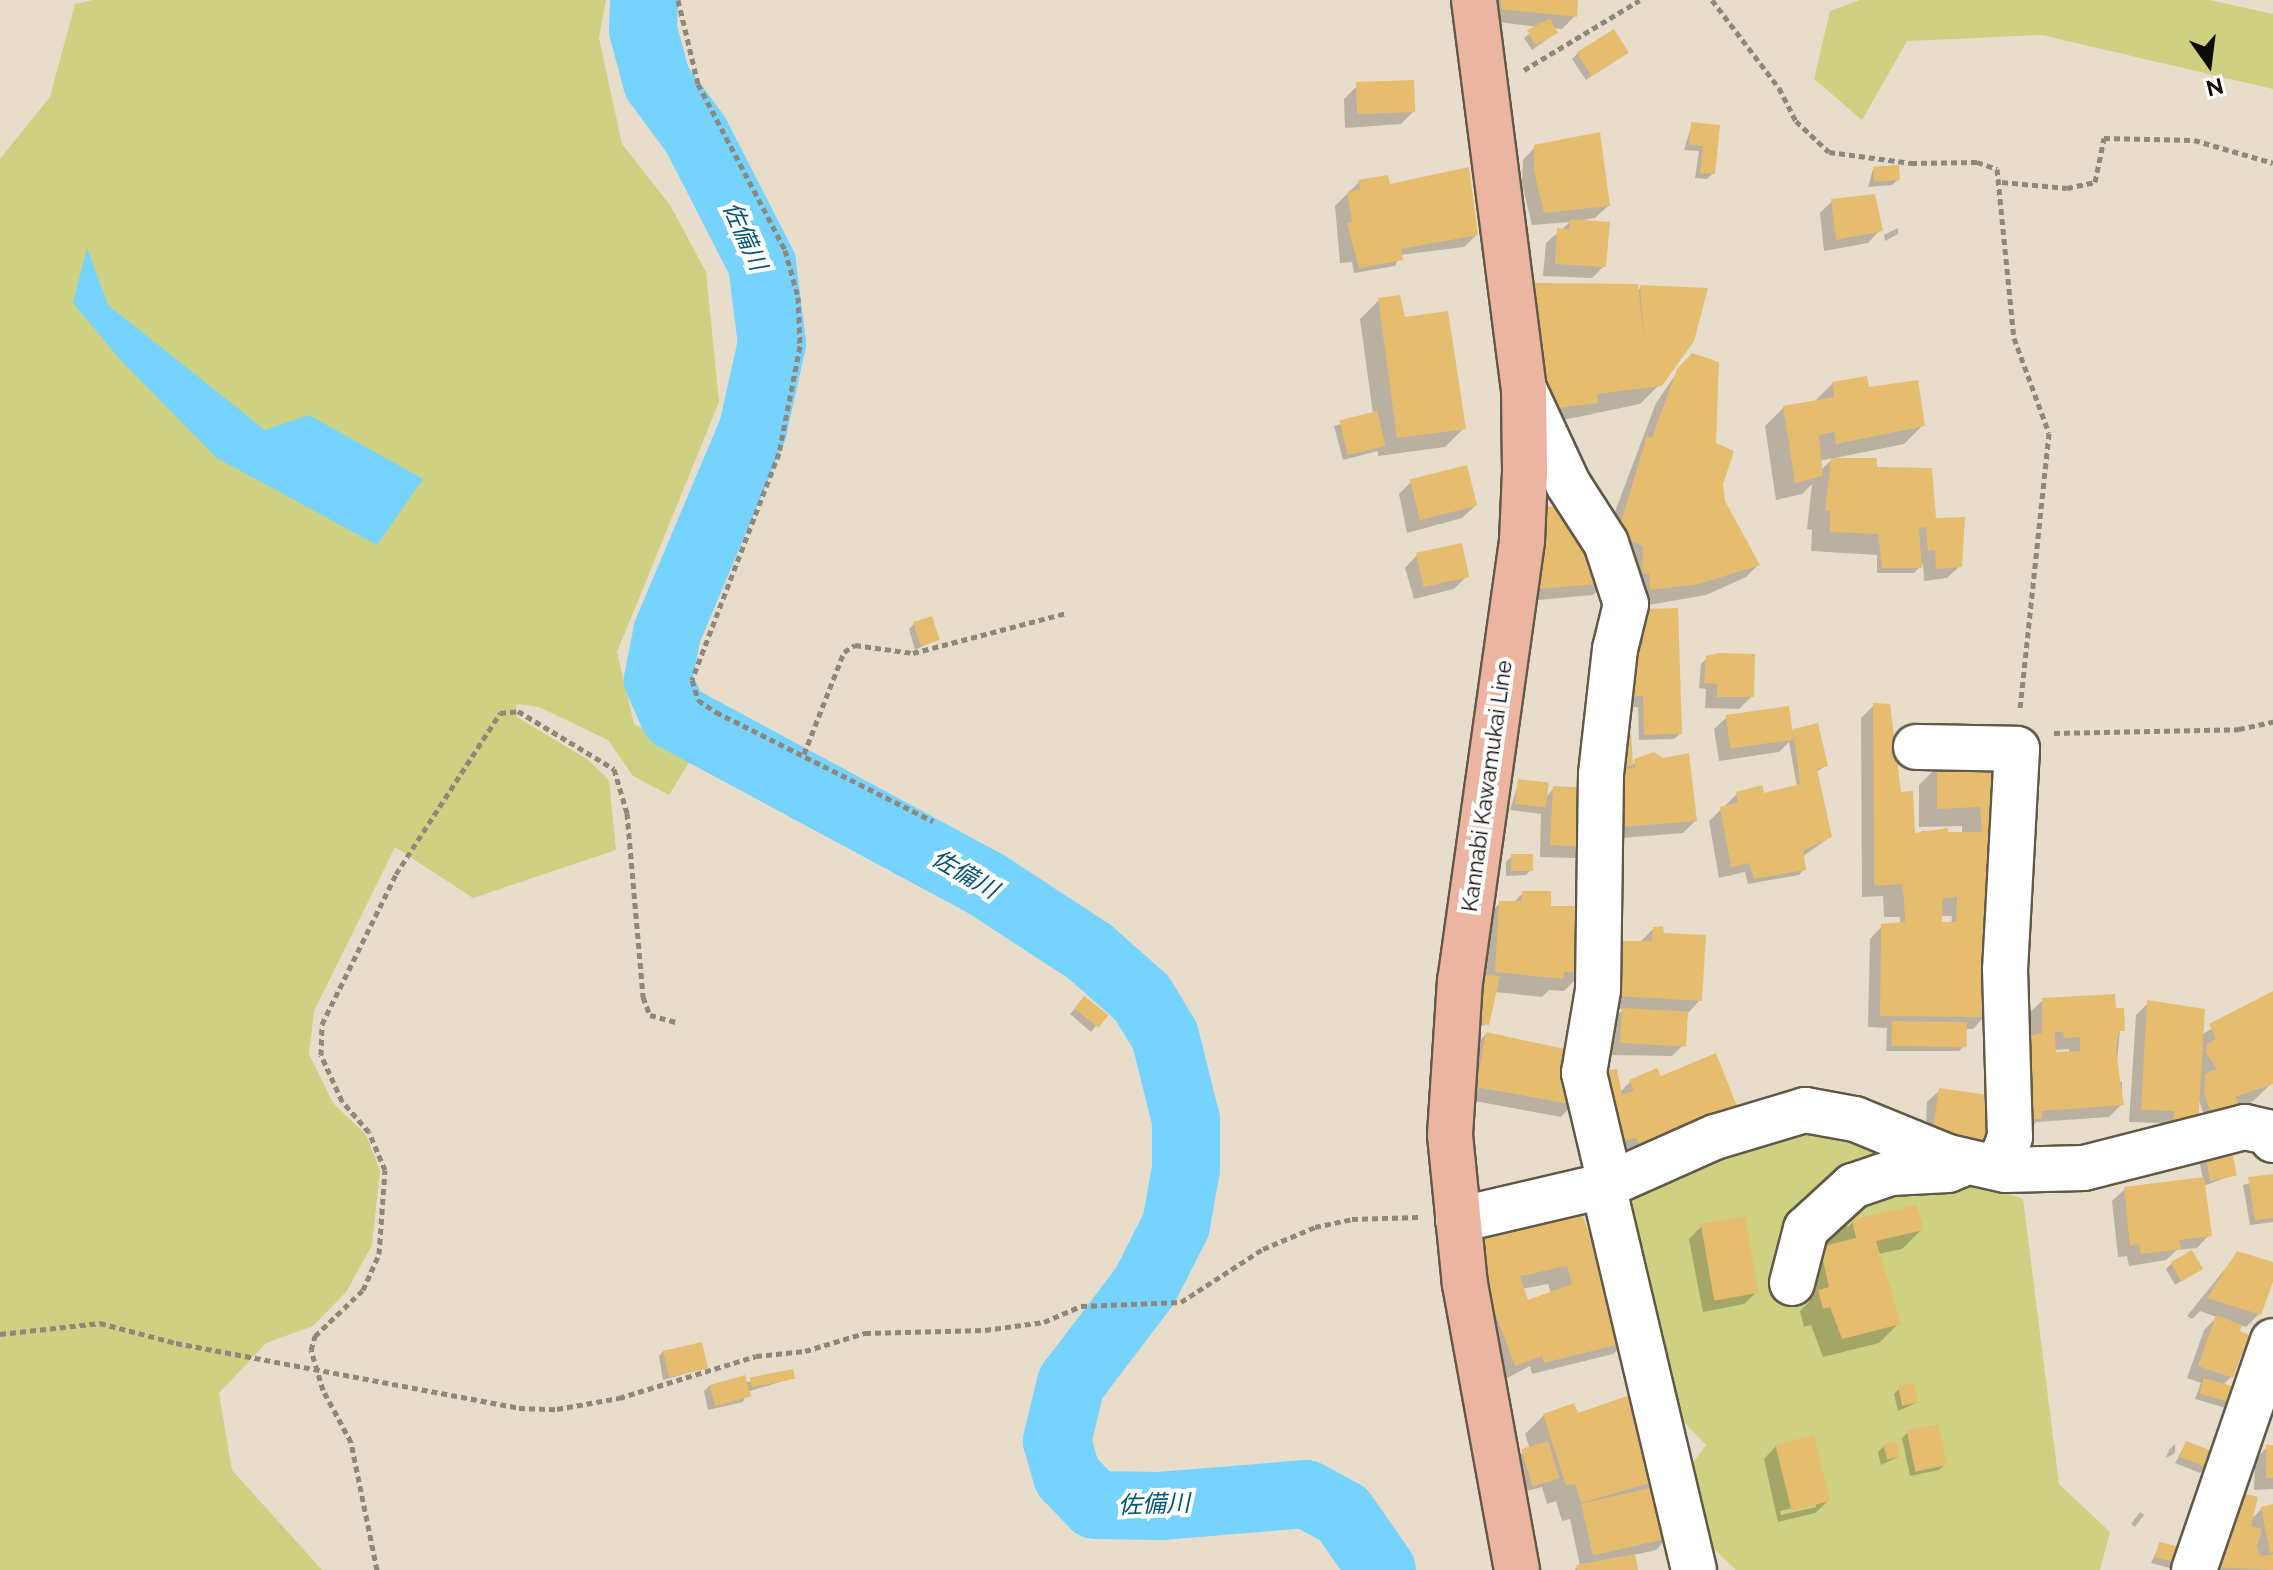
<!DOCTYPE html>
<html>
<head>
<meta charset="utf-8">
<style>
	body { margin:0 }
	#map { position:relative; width:2273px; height:1570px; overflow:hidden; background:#e8ddca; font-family:Raleway,"Noto Sans JP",sans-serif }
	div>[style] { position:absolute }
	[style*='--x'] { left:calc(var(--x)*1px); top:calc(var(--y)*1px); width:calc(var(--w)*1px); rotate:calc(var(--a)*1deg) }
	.green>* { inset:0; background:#ced082 }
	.water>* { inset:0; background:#75d3fe }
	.shadow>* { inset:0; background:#0003; transform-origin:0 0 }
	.river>* { height:68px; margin:-34px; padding:0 34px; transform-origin:34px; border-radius:34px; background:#75d3fe }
	.building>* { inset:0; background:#e6bc6e; transform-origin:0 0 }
	.path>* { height:5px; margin-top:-2.5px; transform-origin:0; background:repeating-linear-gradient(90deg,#8f8779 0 6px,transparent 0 10px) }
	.roads { filter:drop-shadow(2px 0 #615848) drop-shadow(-2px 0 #615848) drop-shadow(0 2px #615848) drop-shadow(0 -2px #615848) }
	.minor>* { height:44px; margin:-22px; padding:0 22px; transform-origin:22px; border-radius:22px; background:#fff }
	.major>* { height:44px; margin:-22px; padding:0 22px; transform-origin:22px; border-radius:22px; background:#ecb5a1 }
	span { translate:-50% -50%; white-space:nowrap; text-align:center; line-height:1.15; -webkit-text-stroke:8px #fff; paint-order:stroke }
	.street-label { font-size:22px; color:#0f0b06 }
	.water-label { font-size:24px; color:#045672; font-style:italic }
	.north { position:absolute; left:2169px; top:24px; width:80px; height:80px; -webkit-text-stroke:6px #fff; paint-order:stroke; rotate:166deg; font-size:22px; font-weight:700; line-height:32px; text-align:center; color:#0f0b06 }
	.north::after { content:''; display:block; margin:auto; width:28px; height:36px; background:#0f0b06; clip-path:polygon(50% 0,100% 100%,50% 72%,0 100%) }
</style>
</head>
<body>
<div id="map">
	<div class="green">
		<div style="clip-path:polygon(93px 0,606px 0,599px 38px,622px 144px,670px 205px,706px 272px,719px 402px,617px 652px,634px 724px,695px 753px,669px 795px,633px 776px,608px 740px,539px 707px,516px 704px,517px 717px,587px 759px,609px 780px,616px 850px,473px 898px,395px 847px,314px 1011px,309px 1054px,333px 1103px,366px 1135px,380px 1170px,372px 1245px,346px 1292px,313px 1326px,266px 1343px,219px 1393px,232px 1470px,322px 1570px,0 1570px,0 159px,50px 97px,75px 4px)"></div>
		<div style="clip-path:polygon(1860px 0,2209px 0,2273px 14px,2273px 89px,2042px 35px,1907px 41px,1862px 120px,1814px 79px,1830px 11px)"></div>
		<div style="clip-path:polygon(1828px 1130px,2023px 1199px,2059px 1484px,2110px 1532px,2100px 1570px,1736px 1570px,1688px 1523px,1683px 1476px,1706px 1445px,1666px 1403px,1617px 1200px,1766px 1135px)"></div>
	</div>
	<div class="water">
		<div style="clip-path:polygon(87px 248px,108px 305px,265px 430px,309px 415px,423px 479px,377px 545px,217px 458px,124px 364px,73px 303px)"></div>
	</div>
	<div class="shadow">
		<div style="clip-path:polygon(1489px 0,1576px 0,1575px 16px,1562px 29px,1553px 28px,1556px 33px,1532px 50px,1524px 38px,1539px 27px,1489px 21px)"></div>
		<div style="clip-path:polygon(1578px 53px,1627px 53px,1586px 80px,1572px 59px)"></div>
		<div style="clip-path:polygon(1357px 86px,1413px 112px,1401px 124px,1345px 128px,1344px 99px)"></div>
		<div style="clip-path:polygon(1692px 124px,1718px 126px,1713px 173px,1707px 179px,1695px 178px,1699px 151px,1684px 150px)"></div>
		<div style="clip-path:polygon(1535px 147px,1608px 206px,1595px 218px,1583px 220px,1604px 266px,1592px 278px,1543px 276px,1546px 243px,1570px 222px,1532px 225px,1522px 184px,1523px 160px)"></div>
		<div style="clip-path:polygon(1873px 169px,1898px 180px,1892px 185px,1868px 187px)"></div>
		<div style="clip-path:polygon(1359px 182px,1389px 186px,1476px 235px,1464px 247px,1400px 255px,1395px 266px,1354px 273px,1352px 262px,1340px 263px,1335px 206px)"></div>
		<div style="clip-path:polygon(1832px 201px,1880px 230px,1868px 243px,1824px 251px,1820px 213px)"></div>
		<div style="clip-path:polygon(1898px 228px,1898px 234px,1885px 241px,1884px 235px)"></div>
		<div style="clip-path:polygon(1641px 287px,1660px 384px,1640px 404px,1525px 428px)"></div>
		<div style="clip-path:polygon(1379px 300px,1403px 319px,1464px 428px,1445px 447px,1378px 456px,1378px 451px,1343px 460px,1334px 426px,1373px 414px,1360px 319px)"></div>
		<div style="clip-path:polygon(1680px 368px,1714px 445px,1723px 501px,1758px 565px,1746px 577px,1706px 595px,1631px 608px,1599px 554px,1656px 403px)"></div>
		<div style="clip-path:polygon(evenodd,1832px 384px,1867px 389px,1923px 425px,1904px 444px,1835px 458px,1875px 469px,1933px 524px,1960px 566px,1947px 578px,1924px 581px,1923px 564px,1914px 573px,1877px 573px,1877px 555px,1811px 551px,1812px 530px,1807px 529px,1812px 484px,1802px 494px,1776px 500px,1765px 426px,1784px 407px,1814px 402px,1832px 384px,1833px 458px,1820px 471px,1819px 461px,1833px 458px)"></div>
		<div style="clip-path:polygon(1411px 482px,1475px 506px,1462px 518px,1407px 533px,1399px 494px)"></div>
		<div style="clip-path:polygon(1533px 521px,1606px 583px,1593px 595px,1527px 601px)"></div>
		<div style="clip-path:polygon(1417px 555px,1467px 576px,1454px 589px,1414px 599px,1405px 568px)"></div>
		<div style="clip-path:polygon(1644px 610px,1680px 734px,1674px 739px,1639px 740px,1638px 707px,1614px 707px)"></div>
		<div style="clip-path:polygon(915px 623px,938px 639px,915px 650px,909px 629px)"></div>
		<div style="clip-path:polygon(1707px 658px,1752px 696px,1739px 709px,1705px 708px,1706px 689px,1699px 688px,1701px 664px)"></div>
		<div style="clip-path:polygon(evenodd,1874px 705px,1913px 839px,1922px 831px,1962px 833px,1962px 826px,1919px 827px,1919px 785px,1938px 766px,1991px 766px,1985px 1016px,1973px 1029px,1965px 1029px,1965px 1045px,1959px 1051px,1886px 1051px,1887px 1028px,1868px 1027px,1870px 939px,1882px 926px,1900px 926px,1900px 917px,1884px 917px,1883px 896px,1862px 897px,1861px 718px,1874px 705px,1940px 916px,1952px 916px,1951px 926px,1936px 926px,1940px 916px)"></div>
		<div style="clip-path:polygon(1727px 717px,1794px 731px,1826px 766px,1816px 772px,1830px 837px,1802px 857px,1804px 869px,1799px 875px,1748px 884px,1745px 872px,1719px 878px,1709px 821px,1737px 794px,1763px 795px,1797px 787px,1789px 742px,1779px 752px,1719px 761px,1714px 729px)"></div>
		<div style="clip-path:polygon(1612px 741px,1631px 765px,1653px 754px,1695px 821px,1683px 833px,1609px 839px)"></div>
		<div style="clip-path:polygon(1519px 781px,1546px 797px,1554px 788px,1588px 845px,1576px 858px,1540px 857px,1541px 814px,1510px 810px)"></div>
		<div style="clip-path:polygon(1512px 856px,1532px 869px,1526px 875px,1506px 876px,1506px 862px)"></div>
		<div style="clip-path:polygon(1523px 893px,1549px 908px,1583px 972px,1564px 991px,1549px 990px,1542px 997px,1495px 992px,1487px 1024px,1473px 1029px,1481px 922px,1500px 903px,1513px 903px)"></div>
		<div style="clip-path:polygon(1654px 928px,1700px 1000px,1688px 1013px,1684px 1044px,1672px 1056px,1609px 1055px,1611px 1022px,1624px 1009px,1605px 1008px,1641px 941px)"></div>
		<div style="clip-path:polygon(2273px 993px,2273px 1082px,2253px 1101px,2209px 1128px,2198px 1098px,2162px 1137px,2162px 1123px,2129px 1122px,2136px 1015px,2148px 1003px,2201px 1035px)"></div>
		<div style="clip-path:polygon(evenodd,2043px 1000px,2122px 1010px,2115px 1082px,2122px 1082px,2122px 1104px,2109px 1117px,2036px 1122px,2028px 1131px,2030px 1012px,2043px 1000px,2069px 1049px,2069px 1053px,2054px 1054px,2054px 1050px,2069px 1049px)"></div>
		<div style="clip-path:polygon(1079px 1004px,1096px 1026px,1091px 1032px,1070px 1014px)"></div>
		<div style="clip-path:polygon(1486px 1034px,1573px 1104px,1561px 1117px,1464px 1099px,1474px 1047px)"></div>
		<div style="clip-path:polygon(1715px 1055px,1625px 1174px,1591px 1080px,1620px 1092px,1630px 1082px,1660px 1079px)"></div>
		<div style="clip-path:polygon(1940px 1090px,1991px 1135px,1979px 1147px,1925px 1145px,1927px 1102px)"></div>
		<div style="clip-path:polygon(2206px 1158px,2234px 1175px,2203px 1186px,2209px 1235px,2197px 1248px,2177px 1250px,2166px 1260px,2129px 1266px,2127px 1256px,2118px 1257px,2112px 1201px,2125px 1189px,2203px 1179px,2200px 1164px)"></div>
		<div style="clip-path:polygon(2273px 1176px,2273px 1222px,2250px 1225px,2243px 1185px)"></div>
		<div style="clip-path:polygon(evenodd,1580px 1213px,1626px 1342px,1613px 1354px,1532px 1374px,1530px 1366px,1496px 1384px,1462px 1253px,1580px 1213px,1548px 1284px,1551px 1294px,1526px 1305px,1521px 1289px,1548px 1284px)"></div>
		<div style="clip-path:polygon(1841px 1218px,1848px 1227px,1853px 1222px,1921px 1230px,1902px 1249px,1878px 1254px,1898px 1324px,1879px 1343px,1823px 1357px,1811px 1325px,1804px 1327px,1800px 1311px,1810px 1301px,1802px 1268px,1829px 1247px,1820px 1238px)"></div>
		<div style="clip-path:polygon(1702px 1226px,1757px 1292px,1744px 1304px,1703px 1312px,1689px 1239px)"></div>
		<div style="clip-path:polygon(2238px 1253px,2273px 1264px,2273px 1276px,2259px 1314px,2246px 1327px,2240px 1325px,2231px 1377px,2223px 1385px,2232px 1403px,2226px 1408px,2195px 1399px,2201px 1383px,2187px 1378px,2204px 1330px,2217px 1317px,2200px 1311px,2192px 1319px,2187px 1316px)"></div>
		<div style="clip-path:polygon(2172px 1263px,2200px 1269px,2175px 1285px,2166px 1269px)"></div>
		<div style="clip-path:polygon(664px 1350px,706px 1368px,663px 1380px,659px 1356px)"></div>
		<div style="clip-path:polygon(793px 1378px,747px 1392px,743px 1402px,708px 1410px,704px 1391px,710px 1385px)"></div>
		<div style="clip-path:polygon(1900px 1388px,1916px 1403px,1898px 1411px,1894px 1394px)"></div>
		<div style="clip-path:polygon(1635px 1396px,1668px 1537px,1656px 1550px,1633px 1555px,1636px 1570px,1574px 1570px,1580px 1566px,1570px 1519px,1562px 1521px,1556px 1501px,1547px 1504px,1542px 1487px,1527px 1491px,1516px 1457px,1530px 1449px,1525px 1434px,1544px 1415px,1576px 1415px)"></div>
		<div style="clip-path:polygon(1908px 1432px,1945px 1464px,1939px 1470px,1910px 1476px,1902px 1438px)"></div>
		<div style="clip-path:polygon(2186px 1443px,2206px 1467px,2200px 1473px,2175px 1463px)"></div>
		<div style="clip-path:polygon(2175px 1444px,2175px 1453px,2166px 1458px,2169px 1450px)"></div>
		<div style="clip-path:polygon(evenodd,1776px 1446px,1828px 1501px,1815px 1513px,1778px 1522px,1764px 1459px,1776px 1446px,1816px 1503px,1816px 1507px,1781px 1515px,1780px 1511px,1816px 1503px)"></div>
		<div style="clip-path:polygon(1884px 1446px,1898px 1457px,1881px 1465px,1878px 1452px)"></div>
		<div style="clip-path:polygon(2267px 1447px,2273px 1447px,2273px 1489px,2254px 1490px,2255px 1460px)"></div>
		<div style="clip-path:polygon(2273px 1506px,2273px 1570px,2204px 1570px,2262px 1508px)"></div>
		<div style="left:2140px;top:1512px;width:5px;height:15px;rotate:37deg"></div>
		<div style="clip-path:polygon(2160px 1544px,2183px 1549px,2174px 1569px,2151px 1563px)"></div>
	</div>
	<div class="river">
		<div style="--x:644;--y:0;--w:30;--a:92"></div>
		<div style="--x:643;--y:30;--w:54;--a:74.9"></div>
		<div style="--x:657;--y:82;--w:66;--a:53.7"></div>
		<div style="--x:696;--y:135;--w:145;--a:62.9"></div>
		<div style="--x:762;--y:264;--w:80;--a:82.8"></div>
		<div style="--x:772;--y:343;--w:88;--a:102.5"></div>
		<div style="--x:753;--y:429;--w:221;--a:112.9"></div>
		<div style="--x:667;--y:633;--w:48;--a:100.8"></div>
		<div style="--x:658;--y:680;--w:39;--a:66"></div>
		<div style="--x:674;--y:716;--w:354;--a:28.3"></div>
		<div style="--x:986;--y:884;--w:124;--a:33.2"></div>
		<div style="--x:1090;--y:952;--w:69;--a:41.5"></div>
		<div style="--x:1142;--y:998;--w:44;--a:58.8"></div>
		<div style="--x:1165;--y:1036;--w:87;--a:76"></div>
		<div style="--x:1186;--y:1120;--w:49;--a:90"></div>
		<div style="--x:1186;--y:1169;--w:57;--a:100.1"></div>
		<div style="--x:1176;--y:1225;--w:68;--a:116.9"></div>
		<div style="--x:1145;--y:1286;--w:122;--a:127.3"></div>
		<div style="--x:1071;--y:1383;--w:60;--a:103.6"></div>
		<div style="--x:1057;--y:1441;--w:36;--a:74"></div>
		<div style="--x:1067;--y:1476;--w:40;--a:46"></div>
		<div style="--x:1095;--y:1505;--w:65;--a:0.9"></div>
		<div style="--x:1160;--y:1506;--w:146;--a:-4.7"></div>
		<div style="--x:1306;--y:1494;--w:42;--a:28.4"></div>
		<div style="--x:1343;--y:1514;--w:68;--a:55.1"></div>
	</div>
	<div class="building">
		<div style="clip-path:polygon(1501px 0,1578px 0,1577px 17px,1501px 9px)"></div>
		<div style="left:1550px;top:18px;width:17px;height:26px;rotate:62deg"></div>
		<div style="left:1614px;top:29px;width:28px;height:44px;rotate:58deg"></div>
		<div style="left:1414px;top:80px;width:32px;height:58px;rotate:88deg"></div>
		<div style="clip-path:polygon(1691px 122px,1720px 125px,1715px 174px,1700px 173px,1703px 146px,1689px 145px)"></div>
		<div style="clip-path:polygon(1600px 132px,1610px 206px,1544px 213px,1534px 171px,1534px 145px)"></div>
		<div style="left:1899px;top:165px;width:15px;height:26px;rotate:86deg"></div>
		<div style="clip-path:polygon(1469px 167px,1478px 235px,1401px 249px,1403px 260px,1359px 268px,1347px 223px,1352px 222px,1347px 192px,1360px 189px,1358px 180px,1388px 175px,1390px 184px)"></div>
		<div style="clip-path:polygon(1875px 194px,1883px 231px,1836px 240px,1831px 199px)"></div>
		<div style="clip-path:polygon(1570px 219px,1610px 222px,1606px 267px,1555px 264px,1557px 228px,1569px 229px)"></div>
		<div style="clip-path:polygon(1531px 283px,1638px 284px,1644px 341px,1640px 285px,1708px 288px,1694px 341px,1662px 386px,1597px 394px,1598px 403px,1544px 410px)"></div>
		<div style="clip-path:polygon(1400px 295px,1405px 317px,1448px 311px,1466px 429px,1397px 438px,1378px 298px)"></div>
		<div style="clip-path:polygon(1692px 353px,1719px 362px,1716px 443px,1734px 451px,1723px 484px,1725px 501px,1760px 565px,1699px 584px,1650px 590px,1649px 574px,1642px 573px,1643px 546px,1617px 535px,1647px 436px,1652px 438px,1677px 369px)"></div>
		<div style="clip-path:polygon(1867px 376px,1869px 387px,1918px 380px,1925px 426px,1836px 444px,1834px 432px,1819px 435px,1823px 476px,1795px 483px,1783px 406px,1834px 397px,1832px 382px)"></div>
		<div style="left:1377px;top:411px;width:36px;height:39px;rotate:76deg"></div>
		<div style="clip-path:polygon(1831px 458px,1877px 458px,1877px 467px,1932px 468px,1936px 518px,1965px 517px,1962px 567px,1936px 569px,1935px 550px,1928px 551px,1926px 527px,1919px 528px,1922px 568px,1882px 568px,1878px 534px,1830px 532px,1830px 511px,1825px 510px)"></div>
		<div style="left:1467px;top:465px;width:42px;height:59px;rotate:76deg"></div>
		<div style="clip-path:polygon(1544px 506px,1571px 508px,1608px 583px,1538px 589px)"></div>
		<div style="left:1462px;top:543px;width:35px;height:47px;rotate:78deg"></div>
		<div style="clip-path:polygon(1678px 608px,1682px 734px,1644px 735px,1643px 696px,1625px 696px,1634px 645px,1643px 645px,1644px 609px)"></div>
		<div style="left:932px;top:616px;width:25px;height:20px;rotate:72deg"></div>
		<div style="clip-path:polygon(1719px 653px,1755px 654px,1754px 697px,1717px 697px,1717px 684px,1704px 683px,1706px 656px)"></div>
		<div style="clip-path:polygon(evenodd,1873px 703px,1890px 704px,1901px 792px,1913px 791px,1915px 833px,1948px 828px,1948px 832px,1982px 832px,1980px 807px,1937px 809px,1937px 764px,1993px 764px,1987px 1017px,1880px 1016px,1881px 924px,1905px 922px,1904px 899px,1902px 884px,1874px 886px,1873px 703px,1957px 897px,1956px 922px,1942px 922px,1943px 898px,1957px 897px)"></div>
		<div style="left:1789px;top:706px;width:34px;height:64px;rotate:82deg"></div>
		<div style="clip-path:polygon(1818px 723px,1828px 766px,1817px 769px,1832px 837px,1803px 851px,1806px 870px,1754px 879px,1749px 863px,1731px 867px,1720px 807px,1738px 802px,1736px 792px,1762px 785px,1764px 793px,1800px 784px,1793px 729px)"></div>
		<div style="clip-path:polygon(1617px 733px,1631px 733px,1633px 766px,1614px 767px)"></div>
		<div style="clip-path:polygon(1654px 752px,1663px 758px,1689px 753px,1697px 821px,1621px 827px,1615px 770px,1636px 768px,1634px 759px)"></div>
		<div style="left:1518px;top:779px;width:31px;height:25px;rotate:7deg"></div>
		<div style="left:1553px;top:786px;width:38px;height:59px;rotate:3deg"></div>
		<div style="left:1511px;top:854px;width:22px;height:17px"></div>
		<div style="clip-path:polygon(1522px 891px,1551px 891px,1551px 906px,1588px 906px,1585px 973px,1564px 972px,1563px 979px,1495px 972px,1499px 901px,1521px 901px)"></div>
		<div style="clip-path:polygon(1663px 926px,1664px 933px,1706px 935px,1702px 1001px,1616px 996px,1620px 941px,1652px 941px,1653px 927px)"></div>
		<div style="clip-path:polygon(1486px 975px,1500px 976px,1489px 1025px,1478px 1024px)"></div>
		<div style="clip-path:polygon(2273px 991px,2273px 1084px,2235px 1097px,2244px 1112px,2215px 1124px,2204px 1094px,2205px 1074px,2217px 1069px,2206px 1053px,2207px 1044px,2216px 1039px,2209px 1024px)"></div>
		<div style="clip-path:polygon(evenodd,2115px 994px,2116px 1008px,2124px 1008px,2125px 1031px,2119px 1031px,2116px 1052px,2124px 1105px,2042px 1111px,2042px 1119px,2021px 1120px,2029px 1036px,2042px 1033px,2042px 998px,2115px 994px,2055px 1032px,2063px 1032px,2064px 1038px,2080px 1037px,2080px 1051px,2056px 1052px,2055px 1032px)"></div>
		<div style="left:1084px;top:996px;width:31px;height:16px;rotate:38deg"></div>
		<div style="clip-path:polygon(2147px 1000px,2205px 1009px,2198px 1126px,2174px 1125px,2174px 1111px,2141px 1110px)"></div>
		<div style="left:1622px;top:1008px;width:66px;height:35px;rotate:3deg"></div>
		<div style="left:1892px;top:1021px;width:75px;height:25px;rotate:1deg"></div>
		<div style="clip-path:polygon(1486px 1032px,1574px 1051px,1575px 1105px,1476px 1087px)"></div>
		<div style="clip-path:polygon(1716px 1053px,1740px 1114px,1645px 1156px,1636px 1138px,1605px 1145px,1596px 1072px,1617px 1069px,1622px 1095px,1634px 1090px,1629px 1080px,1657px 1068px,1661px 1076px)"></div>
		<div style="left:1939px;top:1088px;width:57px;height:45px;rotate:8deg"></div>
		<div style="left:2232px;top:1151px;width:25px;height:27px;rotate:79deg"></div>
		<div style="clip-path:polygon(2273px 1174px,2273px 1218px,2255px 1220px,2248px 1177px)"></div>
		<div style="clip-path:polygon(2204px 1177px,2212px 1236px,2179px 1240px,2181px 1249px,2141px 1254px,2139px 1244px,2130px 1246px,2124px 1187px)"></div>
		<div style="clip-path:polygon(1917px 1205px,1924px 1230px,1876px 1241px,1901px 1324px,1842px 1339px,1830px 1307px,1823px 1309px,1818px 1290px,1829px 1287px,1820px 1247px,1856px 1238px,1852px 1220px)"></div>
		<div style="clip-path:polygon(evenodd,1581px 1211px,1628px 1342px,1544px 1363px,1542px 1356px,1515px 1366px,1490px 1299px,1480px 1232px,1581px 1211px,1567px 1266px,1572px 1284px,1528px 1300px,1520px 1276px,1567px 1266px)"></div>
		<div style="left:1745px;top:1216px;width:78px;height:45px;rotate:80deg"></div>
		<div style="left:2192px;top:1250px;width:22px;height:25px;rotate:60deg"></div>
		<div style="clip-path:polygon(2237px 1251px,2273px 1262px,2273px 1282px,2261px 1315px,2207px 1298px)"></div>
		<div style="clip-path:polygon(2216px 1315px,2242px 1325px,2240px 1331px,2249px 1335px,2233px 1378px,2198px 1366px)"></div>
		<div style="left:702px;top:1342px;width:27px;height:40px;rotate:77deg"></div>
		<div style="left:793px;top:1369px;width:10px;height:44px;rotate:79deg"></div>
		<div style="left:745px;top:1375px;width:22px;height:37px;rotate:74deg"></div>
		<div style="left:2204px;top:1378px;width:36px;height:16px;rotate:16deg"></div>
		<div style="left:1914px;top:1383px;width:20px;height:16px;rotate:79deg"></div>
		<div style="clip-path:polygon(1636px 1393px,1664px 1479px,1581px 1503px,1575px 1484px,1566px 1486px,1543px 1414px,1574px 1403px,1578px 1413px)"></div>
		<div style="left:1938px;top:1424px;width:42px;height:32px;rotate:78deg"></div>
		<div style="left:1814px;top:1435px;width:68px;height:40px;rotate:76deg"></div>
		<div style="left:1548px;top:1441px;width:39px;height:28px;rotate:73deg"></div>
		<div style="left:1896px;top:1441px;width:16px;height:13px;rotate:76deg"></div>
		<div style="left:2186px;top:1441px;width:30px;height:17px;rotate:21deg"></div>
		<div style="left:2266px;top:1445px;width:7px;height:33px"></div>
		<div style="left:1658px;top:1486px;width:53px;height:79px;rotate:77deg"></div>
		<div style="clip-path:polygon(2234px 1491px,2258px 1497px,2251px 1526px,2262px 1529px,2257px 1547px,2261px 1556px,2273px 1554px,2273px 1570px,2213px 1567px)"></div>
		<div style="clip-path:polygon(2273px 1504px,2273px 1552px,2270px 1553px,2261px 1507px)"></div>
		<div style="left:2159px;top:1542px;width:28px;height:16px;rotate:13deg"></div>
		<div style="clip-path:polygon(1635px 1554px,1638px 1570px,1577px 1570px,1576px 1565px)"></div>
	</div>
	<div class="path">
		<div style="--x:678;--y:0;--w:86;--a:76.6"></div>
		<div style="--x:698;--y:84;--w:187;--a:62.3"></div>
		<div style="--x:785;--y:250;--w:49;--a:74.5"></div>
		<div style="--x:798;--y:297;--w:49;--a:87.7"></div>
		<div style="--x:800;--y:346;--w:109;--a:101.1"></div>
		<div style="--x:779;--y:453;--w:243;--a:111"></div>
		<div style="--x:692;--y:680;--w:21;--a:73"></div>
		<div style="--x:698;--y:700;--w:22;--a:34"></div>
		<div style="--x:716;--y:712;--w:243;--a:26.7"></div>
		<div style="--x:1712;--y:0;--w:111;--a:52.7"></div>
		<div style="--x:1779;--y:88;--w:37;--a:63"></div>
		<div style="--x:1796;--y:121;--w:45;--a:43.2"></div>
		<div style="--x:1829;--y:152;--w:83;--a:7.6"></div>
		<div style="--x:1911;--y:163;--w:66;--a:-0.9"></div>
		<div style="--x:1977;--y:162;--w:21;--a:19"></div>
		<div style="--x:1997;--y:169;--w:170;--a:84.3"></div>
		<div style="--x:2014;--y:338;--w:101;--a:69.8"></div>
		<div style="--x:2049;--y:433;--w:278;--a:96"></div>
		<div style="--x:1524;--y:70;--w:135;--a:-31.1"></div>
		<div style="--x:2002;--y:182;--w:65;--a:5.3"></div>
		<div style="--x:2067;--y:188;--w:29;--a:-12"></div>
		<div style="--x:2095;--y:182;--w:45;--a:-78.4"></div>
		<div style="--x:2104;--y:138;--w:90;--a:1.3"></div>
		<div style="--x:2194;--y:140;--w:82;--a:16.2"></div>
		<div style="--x:2054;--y:733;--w:185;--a:-1.2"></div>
		<div style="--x:2239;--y:729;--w:35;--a:-12"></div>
		<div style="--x:804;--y:754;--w:110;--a:-68.6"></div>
		<div style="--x:844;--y:652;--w:13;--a:-32"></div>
		<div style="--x:855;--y:645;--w:59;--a:7.9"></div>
		<div style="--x:913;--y:653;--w:159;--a:-14.6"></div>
		<div style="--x:0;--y:1334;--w:101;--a:-6.3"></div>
		<div style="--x:100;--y:1323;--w:79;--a:14.7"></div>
		<div style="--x:176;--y:1343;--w:349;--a:10.7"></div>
		<div style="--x:519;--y:1408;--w:38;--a:2"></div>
		<div style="--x:557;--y:1409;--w:63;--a:-10.1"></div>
		<div style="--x:619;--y:1398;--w:143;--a:-17"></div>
		<div style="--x:756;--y:1356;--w:49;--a:-5.8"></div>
		<div style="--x:805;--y:1351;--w:63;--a:-16.7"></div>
		<div style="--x:865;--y:1333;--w:120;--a:-1.4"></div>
		<div style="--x:985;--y:1330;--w:60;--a:-7.7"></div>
		<div style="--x:1044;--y:1322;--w:40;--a:-23.4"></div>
		<div style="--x:1081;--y:1306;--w:100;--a:-2.3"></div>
		<div style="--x:1181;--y:1302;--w:98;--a:-32.9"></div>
		<div style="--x:1263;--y:1249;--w:56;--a:-22.9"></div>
		<div style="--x:1315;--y:1227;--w:38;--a:-12"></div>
		<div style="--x:1352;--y:1219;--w:66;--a:-1.7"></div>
		<div style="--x:377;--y:1570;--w:131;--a:-101.5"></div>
		<div style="--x:351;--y:1442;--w:59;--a:-118.3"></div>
		<div style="--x:323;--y:1390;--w:42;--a:-106.7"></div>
		<div style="--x:311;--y:1350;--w:15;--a:-74"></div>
		<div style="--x:315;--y:1336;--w:66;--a:-43.8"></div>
		<div style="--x:363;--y:1290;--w:39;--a:-66"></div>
		<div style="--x:379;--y:1254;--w:84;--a:-85.9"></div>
		<div style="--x:385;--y:1170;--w:41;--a:-112.8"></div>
		<div style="--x:369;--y:1132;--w:41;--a:-131.1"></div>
		<div style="--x:342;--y:1101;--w:51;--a:-114.5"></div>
		<div style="--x:321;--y:1055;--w:31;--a:-88"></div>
		<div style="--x:322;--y:1024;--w:167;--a:-63.7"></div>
		<div style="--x:396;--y:874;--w:192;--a:-57.1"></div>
		<div style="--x:500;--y:713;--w:18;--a:-6"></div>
		<div style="--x:518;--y:711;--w:112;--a:31.1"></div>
		<div style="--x:614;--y:769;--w:46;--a:73.5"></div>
		<div style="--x:627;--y:813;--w:185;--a:85"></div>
		<div style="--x:643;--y:997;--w:19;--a:69"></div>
		<div style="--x:650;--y:1015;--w:28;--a:15"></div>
	</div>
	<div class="roads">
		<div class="minor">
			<div style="--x:1524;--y:389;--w:105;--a:65.1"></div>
			<div style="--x:1568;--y:484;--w:70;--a:57.2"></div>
			<div style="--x:1606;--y:543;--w:64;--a:71.8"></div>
			<div style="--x:1626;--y:604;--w:46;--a:103.7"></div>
			<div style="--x:1615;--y:649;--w:126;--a:96.4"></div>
			<div style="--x:1601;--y:774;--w:216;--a:90.8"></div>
			<div style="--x:1598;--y:990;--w:84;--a:99.6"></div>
			<div style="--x:1584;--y:1073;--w:100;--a:76.7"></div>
			<div style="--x:1607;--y:1170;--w:32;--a:90"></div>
			<div style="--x:1607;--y:1202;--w:378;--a:76.7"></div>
			<div style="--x:1916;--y:747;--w:101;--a:1.1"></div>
			<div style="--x:2017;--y:749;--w:220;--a:93.1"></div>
			<div style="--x:2005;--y:969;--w:168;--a:88.3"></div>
			<div style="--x:2010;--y:1137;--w:33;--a:110"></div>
			<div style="--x:1458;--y:1220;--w:153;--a:-13.2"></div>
			<div style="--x:1607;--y:1185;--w:118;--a:-24"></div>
			<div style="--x:1715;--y:1137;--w:94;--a:-16.7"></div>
			<div style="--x:1805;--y:1110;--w:51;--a:10.2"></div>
			<div style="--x:1855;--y:1119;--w:100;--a:22.2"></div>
			<div style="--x:1948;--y:1157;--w:58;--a:12.8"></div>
			<div style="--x:2005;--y:1170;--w:79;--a:-1.5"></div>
			<div style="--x:2084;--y:1168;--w:166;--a:-14.3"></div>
			<div style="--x:2245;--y:1127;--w:23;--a:13"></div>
			<div style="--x:2267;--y:1132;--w:10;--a:53"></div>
			<div style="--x:1792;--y:1283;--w:56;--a:-75.5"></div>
			<div style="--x:1806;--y:1229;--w:64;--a:-42.5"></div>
			<div style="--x:1853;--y:1186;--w:40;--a:-18.9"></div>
			<div style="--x:1891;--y:1173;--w:57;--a:-3"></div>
			<div style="--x:1948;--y:1170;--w:15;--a:-23"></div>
			<div style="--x:2194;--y:1570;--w:242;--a:-71"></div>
		</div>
		<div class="major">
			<div style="--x:1474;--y:0;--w:392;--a:82.7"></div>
			<div style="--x:1524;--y:389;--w:83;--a:89.3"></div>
			<div style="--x:1525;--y:472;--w:69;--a:92.5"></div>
			<div style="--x:1522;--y:541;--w:443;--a:98"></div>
			<div style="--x:1460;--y:980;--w:155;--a:93.7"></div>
			<div style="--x:1450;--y:1135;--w:150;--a:84.3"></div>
			<div style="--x:1465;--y:1284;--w:291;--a:79.7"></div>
		</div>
	</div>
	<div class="street-label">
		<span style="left:1487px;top:786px;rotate:-82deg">Kannabi Kawamukai Line</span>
	</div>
	<div class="water-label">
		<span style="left:745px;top:236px;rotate:66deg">佐備川</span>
		<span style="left:965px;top:874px;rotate:30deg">佐備川</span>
		<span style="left:1154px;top:1504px;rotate:-2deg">佐備川</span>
	</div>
	<div class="north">N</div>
</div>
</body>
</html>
